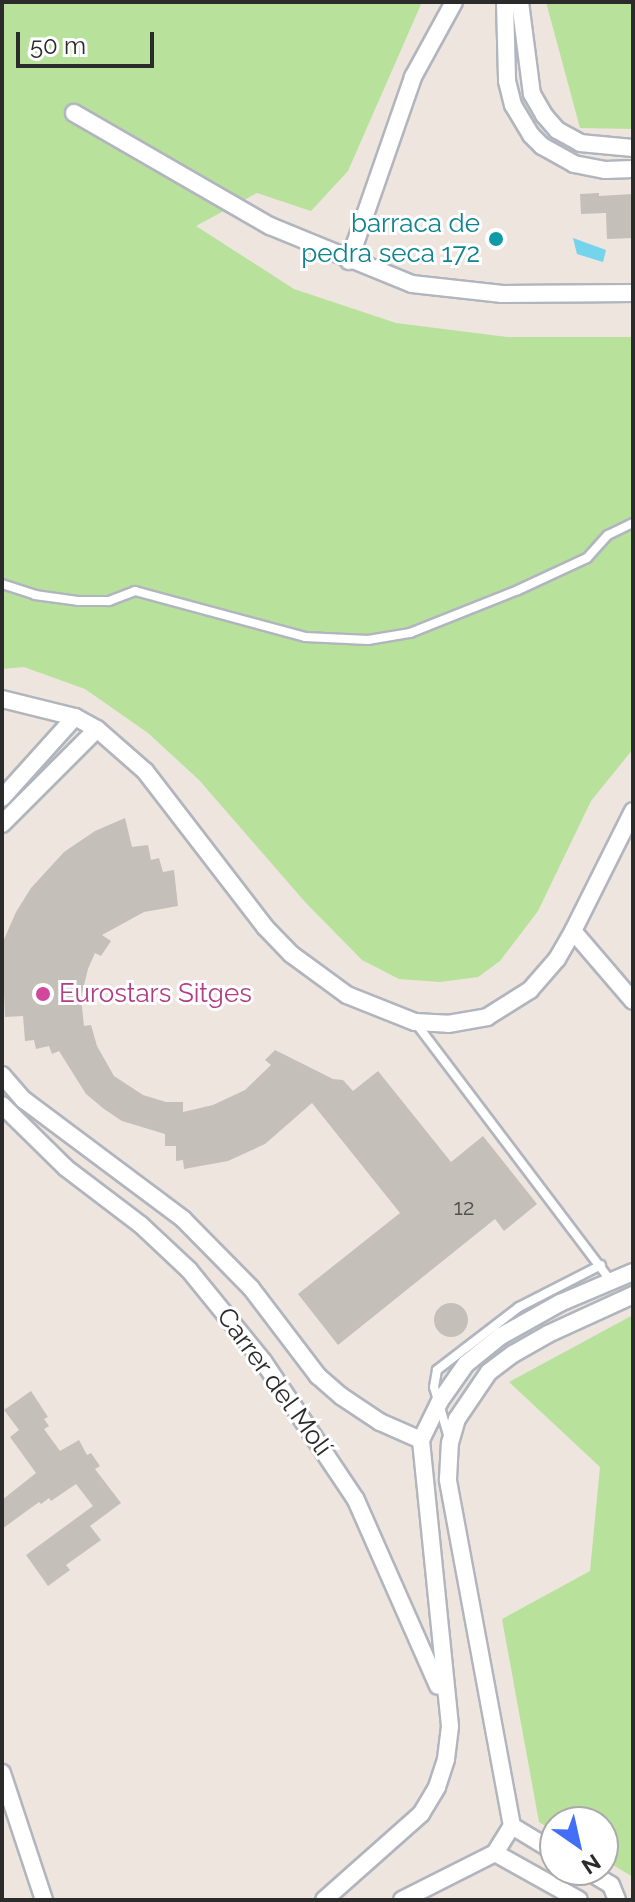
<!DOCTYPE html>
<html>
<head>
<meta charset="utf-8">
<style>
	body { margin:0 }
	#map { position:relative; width:635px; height:1902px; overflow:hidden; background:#ede5de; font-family:Raleway,sans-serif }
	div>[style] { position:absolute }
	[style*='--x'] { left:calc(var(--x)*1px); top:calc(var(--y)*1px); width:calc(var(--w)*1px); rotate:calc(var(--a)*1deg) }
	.green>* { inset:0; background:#b8e29c }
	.water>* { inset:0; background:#73d4ec }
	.building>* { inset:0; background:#c5bfba }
	.round { border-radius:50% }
	.roads { filter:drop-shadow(2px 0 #b1b5be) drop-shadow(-2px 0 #b1b5be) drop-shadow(0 2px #b1b5be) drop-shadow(0 -2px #b1b5be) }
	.lane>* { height:8px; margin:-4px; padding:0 4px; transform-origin:4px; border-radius:4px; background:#fff }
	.street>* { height:16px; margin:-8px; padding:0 8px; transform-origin:8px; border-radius:8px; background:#fff }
	.dots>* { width:22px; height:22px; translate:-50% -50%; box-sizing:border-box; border:4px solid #fff; border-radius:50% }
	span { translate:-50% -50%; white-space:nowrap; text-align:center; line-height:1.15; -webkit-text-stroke:6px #fff; paint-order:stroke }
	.number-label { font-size:22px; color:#52504f }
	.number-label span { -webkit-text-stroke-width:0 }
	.culture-label { font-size:26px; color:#0d838f }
	.right { translate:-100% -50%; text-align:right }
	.hotel-label { font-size:26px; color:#b23c85 }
	.left { translate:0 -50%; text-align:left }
	.street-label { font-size:26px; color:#2b2b2b }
	.frame { position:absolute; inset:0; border:4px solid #2b2b2b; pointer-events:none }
	.north { position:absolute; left:539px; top:1806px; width:80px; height:80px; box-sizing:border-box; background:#fff; border:2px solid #aaa; border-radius:50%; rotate:146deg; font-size:22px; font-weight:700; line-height:32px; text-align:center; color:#2b2b2b }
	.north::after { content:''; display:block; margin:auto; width:28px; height:36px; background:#426ff6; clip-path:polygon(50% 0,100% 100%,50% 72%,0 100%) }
	.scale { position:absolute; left:16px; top:32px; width:138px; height:36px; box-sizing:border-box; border:4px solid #2b2b2b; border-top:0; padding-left:10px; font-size:24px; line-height:28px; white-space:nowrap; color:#2b2b2b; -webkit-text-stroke:6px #fff; paint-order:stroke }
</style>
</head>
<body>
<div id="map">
	<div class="green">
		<div style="clip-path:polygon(2px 2px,422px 2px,348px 171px,311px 211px,257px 193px,196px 226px,294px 289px,396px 323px,507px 337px,633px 337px,633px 749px,591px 801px,538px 911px,500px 961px,478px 977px,440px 982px,399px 979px,362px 960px,305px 902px,199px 780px,148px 733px,85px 689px,24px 667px,2px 669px)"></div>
		<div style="clip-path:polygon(546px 2px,633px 2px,633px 129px,580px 128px)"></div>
		<div style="clip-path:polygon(633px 1315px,633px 1877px,603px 1859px,603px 1822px,555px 1822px,555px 1832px,539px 1822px,502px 1619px,590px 1571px,600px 1467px,509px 1382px)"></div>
	</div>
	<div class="water">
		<div style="clip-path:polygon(573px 238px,606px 250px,603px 262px,577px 254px)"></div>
	</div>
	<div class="building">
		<div style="clip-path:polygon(599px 193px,599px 196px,633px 194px,633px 238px,607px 239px,606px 213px,581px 214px,580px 194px)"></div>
		<div style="clip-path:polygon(125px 818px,132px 847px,148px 845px,151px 860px,159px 858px,163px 872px,174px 870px,178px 906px,144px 912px,102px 935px,111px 941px,101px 956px,95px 953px,88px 969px,81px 997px,84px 1026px,91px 1025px,97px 1046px,114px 1076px,143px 1095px,166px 1102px,183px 1102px,183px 1112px,213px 1105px,245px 1090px,271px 1065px,265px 1060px,275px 1050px,333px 1079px,343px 1080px,353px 1091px,378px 1071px,451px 1162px,483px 1136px,537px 1204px,504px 1231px,495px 1219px,338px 1345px,298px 1294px,400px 1213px,312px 1103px,265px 1144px,228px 1161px,184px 1169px,183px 1160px,176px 1161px,176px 1146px,165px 1146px,165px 1134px,122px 1121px,104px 1109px,86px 1094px,59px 1051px,52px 1054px,49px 1046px,36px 1049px,34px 1040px,25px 1041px,23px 1016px,5px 1017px,2px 944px,16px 912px,31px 888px,64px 852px,95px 831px)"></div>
		<div class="round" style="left:434px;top:1303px;width:34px;height:34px"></div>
		<div style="clip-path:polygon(31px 1391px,48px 1417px,44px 1419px,49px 1426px,44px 1429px,60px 1451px,79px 1440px,87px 1455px,91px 1453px,100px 1466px,95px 1469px,121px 1503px,90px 1526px,101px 1540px,66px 1565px,70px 1570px,48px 1586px,26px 1555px,93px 1506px,76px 1484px,51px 1501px,49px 1498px,41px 1504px,39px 1502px,2px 1529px,2px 1500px,36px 1473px,10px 1437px,19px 1430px,4px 1410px)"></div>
	</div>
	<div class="roads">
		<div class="lane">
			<div style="--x:2;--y:584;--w:35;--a:18"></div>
			<div style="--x:35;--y:595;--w:43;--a:7.9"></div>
			<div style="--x:78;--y:601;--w:31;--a:0"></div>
			<div style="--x:109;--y:601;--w:28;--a:-21"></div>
			<div style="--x:135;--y:591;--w:176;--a:15.1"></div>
			<div style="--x:305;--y:637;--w:63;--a:2.7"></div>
			<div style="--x:368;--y:640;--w:43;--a:-9.5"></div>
			<div style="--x:410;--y:633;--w:116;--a:-21.7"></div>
			<div style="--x:518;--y:590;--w:76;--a:-24.9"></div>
			<div style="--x:587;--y:558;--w:31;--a:-48"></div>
			<div style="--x:608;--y:535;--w:28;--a:-26"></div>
			<div style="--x:415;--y:1022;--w:323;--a:52.9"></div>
			<div style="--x:449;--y:1438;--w:53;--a:-106.4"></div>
			<div style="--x:434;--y:1387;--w:17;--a:-80"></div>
			<div style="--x:437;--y:1370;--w:103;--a:-37.5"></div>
			<div style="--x:519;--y:1307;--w:92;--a:-27.1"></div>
		</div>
		<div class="street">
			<div style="--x:505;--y:2;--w:79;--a:88.5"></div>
			<div style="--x:507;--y:81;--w:25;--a:76"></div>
			<div style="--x:513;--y:105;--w:35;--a:59"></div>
			<div style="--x:531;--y:135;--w:16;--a:45"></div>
			<div style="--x:542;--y:146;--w:37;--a:29"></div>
			<div style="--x:574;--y:164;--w:32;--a:11"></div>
			<div style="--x:605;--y:170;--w:28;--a:-2"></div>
			<div style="--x:520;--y:2;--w:93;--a:82.6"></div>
			<div style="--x:532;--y:94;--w:24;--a:60"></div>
			<div style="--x:544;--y:115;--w:20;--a:49"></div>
			<div style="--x:557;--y:130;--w:26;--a:29"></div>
			<div style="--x:580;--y:143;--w:53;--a:5.4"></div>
			<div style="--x:74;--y:113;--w:226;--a:30"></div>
			<div style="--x:270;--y:226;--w:153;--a:22.2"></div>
			<div style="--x:412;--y:284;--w:91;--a:6.3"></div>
			<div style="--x:502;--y:294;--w:131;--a:-0.4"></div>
			<div style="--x:349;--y:261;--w:195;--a:-70.8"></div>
			<div style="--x:413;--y:77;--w:85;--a:-61.3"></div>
			<div style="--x:2;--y:699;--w:75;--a:13.9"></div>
			<div style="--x:75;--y:717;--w:25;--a:29"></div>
			<div style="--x:97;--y:729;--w:64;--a:41.2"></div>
			<div style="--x:145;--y:771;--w:197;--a:52.4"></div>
			<div style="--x:265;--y:927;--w:37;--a:46"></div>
			<div style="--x:291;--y:954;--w:69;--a:36.2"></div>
			<div style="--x:347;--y:995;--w:73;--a:21.7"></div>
			<div style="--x:415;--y:1022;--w:33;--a:3"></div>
			<div style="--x:448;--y:1024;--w:40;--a:-10"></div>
			<div style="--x:487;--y:1017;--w:51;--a:-32.1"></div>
			<div style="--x:530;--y:990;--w:41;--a:-48.9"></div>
			<div style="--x:557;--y:959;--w:32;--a:-60"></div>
			<div style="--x:573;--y:931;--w:134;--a:-63.4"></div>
			<div style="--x:2;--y:798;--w:109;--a:-48"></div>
			<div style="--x:2;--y:824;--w:134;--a:-45"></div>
			<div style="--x:573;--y:931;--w:92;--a:49.4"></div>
			<div style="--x:2;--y:1075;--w:33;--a:49"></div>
			<div style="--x:24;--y:1100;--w:199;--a:36.8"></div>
			<div style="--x:183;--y:1219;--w:97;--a:45.4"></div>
			<div style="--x:251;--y:1288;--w:111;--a:52.7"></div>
			<div style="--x:318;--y:1376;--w:30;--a:41"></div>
			<div style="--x:341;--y:1396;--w:47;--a:33.7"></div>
			<div style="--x:380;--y:1422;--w:45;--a:23.7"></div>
			<div style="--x:2;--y:1105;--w:90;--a:44.5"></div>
			<div style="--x:66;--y:1168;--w:94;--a:37.2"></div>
			<div style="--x:141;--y:1225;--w:66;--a:43.2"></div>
			<div style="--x:189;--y:1270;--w:117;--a:50.9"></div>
			<div style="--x:263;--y:1361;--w:167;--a:56.2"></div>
			<div style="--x:356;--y:1500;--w:203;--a:66.2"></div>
			<div style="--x:2;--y:1773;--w:134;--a:71.7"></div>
			<div style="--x:512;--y:1826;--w:50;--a:31.2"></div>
			<div style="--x:495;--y:1853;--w:96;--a:29.2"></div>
			<div style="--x:586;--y:1870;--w:29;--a:31"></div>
			<div style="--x:611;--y:1885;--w:16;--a:68"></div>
			<div style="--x:324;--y:1900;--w:130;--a:-41.6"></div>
			<div style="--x:421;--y:1814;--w:31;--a:-59"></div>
			<div style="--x:437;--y:1787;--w:29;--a:-72"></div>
			<div style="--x:446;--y:1759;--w:33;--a:-83"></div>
			<div style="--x:450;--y:1726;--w:287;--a:-95.8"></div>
			<div style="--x:421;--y:1440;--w:43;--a:-64"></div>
			<div style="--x:440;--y:1401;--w:45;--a:-54.9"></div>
			<div style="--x:466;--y:1364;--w:45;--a:-38.7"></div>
			<div style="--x:501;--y:1336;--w:68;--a:-29.2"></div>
			<div style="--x:560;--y:1303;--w:79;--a:-23"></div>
			<div style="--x:402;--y:1900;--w:104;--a:-26.8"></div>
			<div style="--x:495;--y:1853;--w:32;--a:-58"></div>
			<div style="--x:512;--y:1826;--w:353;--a:-100.5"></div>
			<div style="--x:448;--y:1479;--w:36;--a:-87"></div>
			<div style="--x:450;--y:1443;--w:25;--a:-74"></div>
			<div style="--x:457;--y:1419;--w:57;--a:-55.8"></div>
			<div style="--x:489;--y:1372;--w:30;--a:-37"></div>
			<div style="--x:513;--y:1354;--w:40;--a:-29.7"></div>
			<div style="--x:548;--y:1334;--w:94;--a:-24.6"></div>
		</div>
	</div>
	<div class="dots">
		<div style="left:496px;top:239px;background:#0f9aa8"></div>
		<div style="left:43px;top:994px;background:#d1479c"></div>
	</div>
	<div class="number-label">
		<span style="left:464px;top:1208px">12</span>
	</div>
	<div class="culture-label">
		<span class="right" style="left:480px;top:239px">barraca de<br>pedra seca 172</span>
	</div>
	<div class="hotel-label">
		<span class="left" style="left:59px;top:994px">Eurostars Sitges</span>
	</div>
	<div class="street-label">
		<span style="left:274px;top:1382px;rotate:54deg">Carrer del Molí</span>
	</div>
	<div class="frame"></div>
	<div class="north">N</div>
	<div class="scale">50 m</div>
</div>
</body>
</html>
